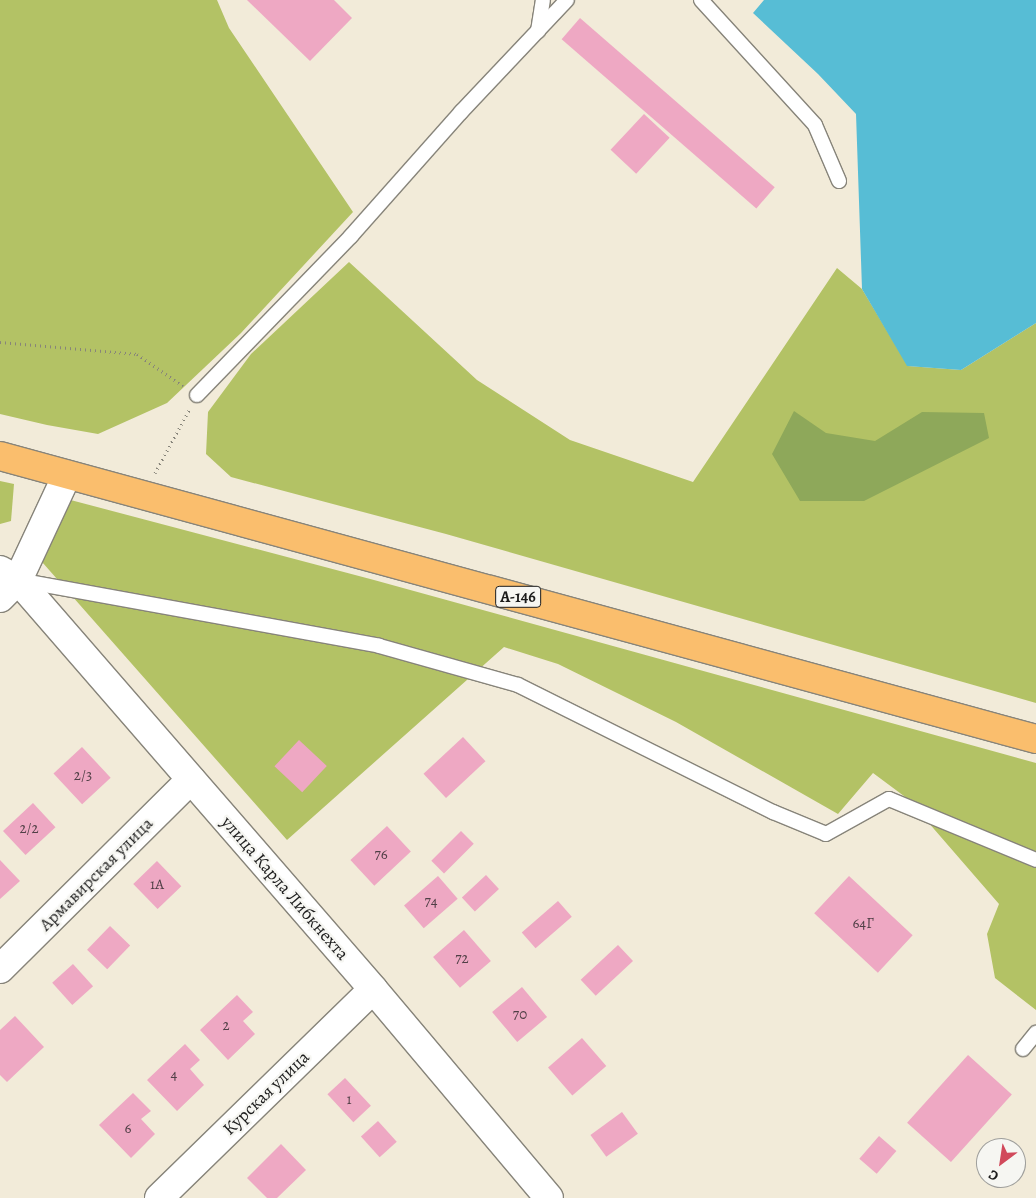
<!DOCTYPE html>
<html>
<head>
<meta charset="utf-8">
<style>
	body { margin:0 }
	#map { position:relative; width:1036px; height:1198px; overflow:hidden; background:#f2ebd9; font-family:Alegreya,serif }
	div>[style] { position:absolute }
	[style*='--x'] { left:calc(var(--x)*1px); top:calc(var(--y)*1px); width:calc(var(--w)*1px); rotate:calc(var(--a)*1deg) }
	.green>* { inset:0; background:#b3c265 }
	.forest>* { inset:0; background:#8ea85a }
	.water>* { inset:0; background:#57bdd5 }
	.building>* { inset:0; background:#eea8c3; transform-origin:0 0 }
	.path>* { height:3px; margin-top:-1.5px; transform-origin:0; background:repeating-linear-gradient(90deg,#87847a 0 1px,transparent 0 5px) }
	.roads { filter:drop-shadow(1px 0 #87847a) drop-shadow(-1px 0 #87847a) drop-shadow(0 1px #87847a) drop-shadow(0 -1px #87847a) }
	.lane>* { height:14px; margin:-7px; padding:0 7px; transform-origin:7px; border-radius:7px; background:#fff }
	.street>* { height:28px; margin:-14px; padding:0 14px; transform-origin:14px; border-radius:14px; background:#fff }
	.highway>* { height:28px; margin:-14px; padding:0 14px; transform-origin:14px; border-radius:14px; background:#fabe6d }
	span { translate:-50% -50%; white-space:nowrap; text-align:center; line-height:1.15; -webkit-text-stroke:4.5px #f6f6f2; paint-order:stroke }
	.number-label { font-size:15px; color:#503f46 }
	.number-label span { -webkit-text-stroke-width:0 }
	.shield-label span { padding:1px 4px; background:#f6f6f2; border:1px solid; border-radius:4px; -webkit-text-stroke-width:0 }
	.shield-label { font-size:16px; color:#1c1c1c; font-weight:700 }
	.street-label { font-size:18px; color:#1c1c1c }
	.north { position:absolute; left:976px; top:1138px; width:50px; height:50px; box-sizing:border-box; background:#f6f6f2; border:1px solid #9f9f9c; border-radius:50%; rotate:211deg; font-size:14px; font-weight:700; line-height:20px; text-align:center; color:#1c1c1c }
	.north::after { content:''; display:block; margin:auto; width:18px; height:22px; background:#d1495b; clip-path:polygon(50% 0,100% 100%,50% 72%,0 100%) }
</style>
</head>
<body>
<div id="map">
	<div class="green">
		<div style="clip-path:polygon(0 0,217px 0,229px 28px,353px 212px,241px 333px,167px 403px,98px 434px,47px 425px,0 414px)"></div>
		<div style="clip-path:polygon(349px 262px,477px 380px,570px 440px,693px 482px,837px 268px,862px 289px,908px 366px,961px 370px,1036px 323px,1036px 703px,446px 534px,231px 477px,206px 454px,208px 412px,251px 354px)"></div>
		<div style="clip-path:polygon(0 481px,14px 484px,11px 521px,0 524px)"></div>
		<div style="clip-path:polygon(63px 498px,374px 580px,1036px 763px,1036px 1010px,995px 978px,987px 934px,999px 904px,908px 799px,873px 773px,838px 814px,676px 722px,558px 664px,504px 647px,287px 840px,35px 554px)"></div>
	</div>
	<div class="forest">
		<div style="clip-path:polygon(794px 411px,826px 433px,875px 441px,922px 412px,984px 413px,989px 438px,864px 501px,800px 501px,772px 454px)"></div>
	</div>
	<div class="water">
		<div style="clip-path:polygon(764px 0,1036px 0,1036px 323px,961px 370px,907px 366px,862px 289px,856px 114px,818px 74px,753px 13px)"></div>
	</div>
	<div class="building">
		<div style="clip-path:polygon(247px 0,334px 0,352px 18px,310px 61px)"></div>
		<div style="left:580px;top:18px;width:258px;height:28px;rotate:41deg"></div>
		<div style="left:644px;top:114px;width:35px;height:49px;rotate:43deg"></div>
		<div style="left:463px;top:737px;width:33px;height:54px;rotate:47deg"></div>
		<div style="left:299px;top:740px;width:38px;height:36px;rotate:43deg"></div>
		<div style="left:82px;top:747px;width:42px;height:39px;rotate:47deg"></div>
		<div style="left:33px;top:803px;width:33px;height:41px;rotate:47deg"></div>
		<div style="left:387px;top:826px;width:35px;height:50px;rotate:47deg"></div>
		<div style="left:461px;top:831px;width:18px;height:42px;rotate:45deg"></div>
		<div style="clip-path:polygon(0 860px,20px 881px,0 899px)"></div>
		<div style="left:157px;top:861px;width:35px;height:33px;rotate:46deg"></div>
		<div style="left:486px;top:875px;width:19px;height:33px;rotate:47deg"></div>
		<div style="left:438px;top:876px;width:30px;height:45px;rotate:49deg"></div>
		<div style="left:849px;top:876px;width:87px;height:51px;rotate:43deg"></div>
		<div style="left:558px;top:901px;width:21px;height:48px;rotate:49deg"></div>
		<div style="left:110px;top:926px;width:28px;height:33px;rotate:44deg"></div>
		<div style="left:464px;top:930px;width:41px;height:41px;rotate:49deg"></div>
		<div style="left:618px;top:945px;width:22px;height:51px;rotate:47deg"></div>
		<div style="left:73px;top:964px;width:30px;height:28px;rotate:48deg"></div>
		<div style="left:522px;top:987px;width:39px;height:39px;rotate:50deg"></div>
		<div style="clip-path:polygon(237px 995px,253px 1012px,243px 1021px,255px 1034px,228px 1060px,200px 1030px)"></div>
		<div style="clip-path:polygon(15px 1016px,44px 1047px,7px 1082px,0 1075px,0 1030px)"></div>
		<div style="left:582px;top:1038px;width:37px;height:45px;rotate:49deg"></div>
		<div style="clip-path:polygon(185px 1044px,200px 1060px,190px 1069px,204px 1085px,177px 1111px,147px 1080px)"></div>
		<div style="left:968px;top:1055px;width:59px;height:91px;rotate:42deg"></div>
		<div style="left:345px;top:1078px;width:38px;height:24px;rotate:47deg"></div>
		<div style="clip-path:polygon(133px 1093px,151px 1111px,141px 1119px,155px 1134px,131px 1158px,99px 1125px)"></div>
		<div style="left:622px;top:1112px;width:27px;height:39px;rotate:54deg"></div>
		<div style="left:378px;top:1121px;width:28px;height:23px;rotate:48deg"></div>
		<div style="left:879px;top:1136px;width:23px;height:30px;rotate:41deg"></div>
		<div style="clip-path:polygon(281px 1144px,306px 1170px,277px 1198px,267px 1198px,247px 1178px)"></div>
	</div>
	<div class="path">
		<div style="--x:0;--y:342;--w:138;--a:5"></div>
		<div style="--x:137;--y:354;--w:56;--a:34.8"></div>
		<div style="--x:155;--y:473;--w:72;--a:-61.6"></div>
	</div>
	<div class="roads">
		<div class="lane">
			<div style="--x:701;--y:0;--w:169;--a:47.6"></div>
			<div style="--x:815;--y:125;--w:61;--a:66.8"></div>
			<div style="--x:538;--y:31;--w:31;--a:-81"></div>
			<div style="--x:197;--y:395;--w:221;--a:-45.9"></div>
			<div style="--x:351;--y:236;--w:166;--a:-48.4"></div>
			<div style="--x:461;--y:112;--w:154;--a:-46.6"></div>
			<div style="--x:23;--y:581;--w:362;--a:10.3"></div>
			<div style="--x:379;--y:646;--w:144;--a:15.7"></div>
			<div style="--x:518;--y:685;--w:285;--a:26.5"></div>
			<div style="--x:773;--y:812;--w:57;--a:22.5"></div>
			<div style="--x:826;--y:834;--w:72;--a:-29.1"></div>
			<div style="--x:889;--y:799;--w:159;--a:22.5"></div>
			<div style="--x:1023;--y:1049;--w:21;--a:-51"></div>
		</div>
		<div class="street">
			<div style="--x:0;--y:570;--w:21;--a:29"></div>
			<div style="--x:18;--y:580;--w:542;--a:49.04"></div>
			<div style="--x:373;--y:989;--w:273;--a:49.9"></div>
			<div style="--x:0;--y:598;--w:25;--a:-45"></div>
			<div style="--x:18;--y:580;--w:116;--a:-65"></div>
			<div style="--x:0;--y:969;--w:269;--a:-44.8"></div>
			<div style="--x:159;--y:1198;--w:299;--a:-44.3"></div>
		</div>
		<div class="highway">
			<div style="--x:0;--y:456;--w:1074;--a:15.28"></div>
		</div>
	</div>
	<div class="number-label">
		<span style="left:83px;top:776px">2/3</span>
		<span style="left:29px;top:829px">2/2</span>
		<span style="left:381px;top:855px">76</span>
		<span style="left:157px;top:885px">1А</span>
		<span style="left:431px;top:902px">74</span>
		<span style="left:863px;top:924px">64Г</span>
		<span style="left:462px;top:959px">72</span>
		<span style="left:520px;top:1015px">70</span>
		<span style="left:226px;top:1026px">2</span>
		<span style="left:174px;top:1075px">4</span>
		<span style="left:349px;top:1100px">1</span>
		<span style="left:128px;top:1129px">6</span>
	</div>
	<div class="shield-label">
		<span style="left:518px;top:597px">А-146</span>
	</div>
	<div class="street-label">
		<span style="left:96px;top:874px;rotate:-45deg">Армавирская улица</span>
		<span style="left:285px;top:888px;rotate:49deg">улица Карла Либкнехта</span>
		<span style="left:266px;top:1093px;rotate:-44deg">Курская улица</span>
	</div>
	<div class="north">С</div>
</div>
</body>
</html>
